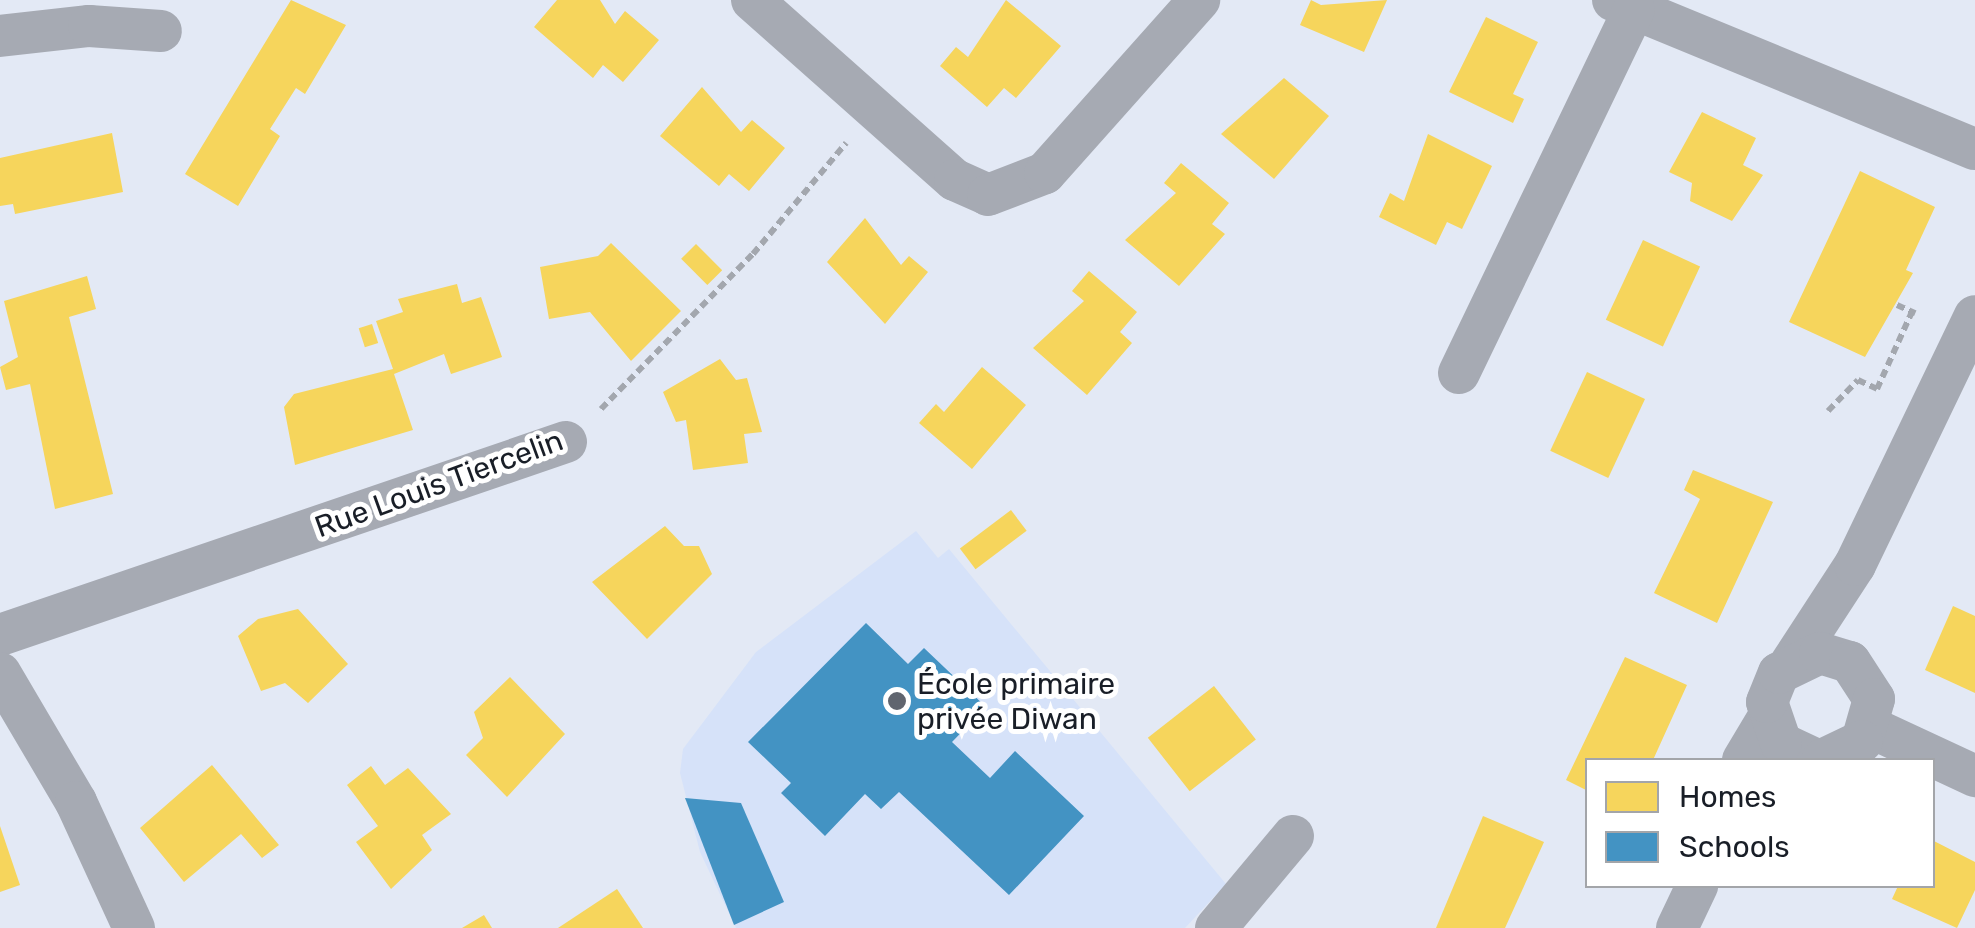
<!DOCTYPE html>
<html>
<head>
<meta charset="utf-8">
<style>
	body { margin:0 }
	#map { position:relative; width:1975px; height:928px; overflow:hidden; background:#e3e9f5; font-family:Rubik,sans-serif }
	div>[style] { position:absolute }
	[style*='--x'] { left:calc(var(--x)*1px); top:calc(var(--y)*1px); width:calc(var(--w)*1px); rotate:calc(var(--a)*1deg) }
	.built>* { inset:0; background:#d6e2f9 }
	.homes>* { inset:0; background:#f6d55c; transform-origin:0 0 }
	.schools>* { inset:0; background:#4393c3 }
	.path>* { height:6px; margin-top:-3px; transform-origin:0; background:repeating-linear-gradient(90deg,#a3a7ae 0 8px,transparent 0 13px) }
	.minor>* { height:42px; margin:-21px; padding:0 21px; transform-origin:21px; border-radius:21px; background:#a6aab3 }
	.dots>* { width:28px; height:28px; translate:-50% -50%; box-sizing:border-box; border:5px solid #fff; border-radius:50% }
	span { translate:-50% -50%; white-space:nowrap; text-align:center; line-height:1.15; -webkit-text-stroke:10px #fff; paint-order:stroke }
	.street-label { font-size:30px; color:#191e27 }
	.poi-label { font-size:30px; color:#191e27 }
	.left { translate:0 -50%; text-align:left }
	.legend { position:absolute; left:1585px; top:758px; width:350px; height:130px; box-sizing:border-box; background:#fff; border:2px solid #a3a5a9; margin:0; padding:12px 18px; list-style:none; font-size:30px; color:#191e27 }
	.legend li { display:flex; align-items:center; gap:20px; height:50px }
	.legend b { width:50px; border:2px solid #a3a5a9 }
</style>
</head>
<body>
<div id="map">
	<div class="built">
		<div style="clip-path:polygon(916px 531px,938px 558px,949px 549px,1226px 884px,1185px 928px,736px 928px,700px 852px,680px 773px,683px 749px,756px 652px)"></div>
	</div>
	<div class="homes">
		<div style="clip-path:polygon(291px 0,346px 25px,305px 94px,296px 88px,270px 129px,280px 136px,238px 206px,185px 174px)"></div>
		<div style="clip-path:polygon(557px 0,600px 0,615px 24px,625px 11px,659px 40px,623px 82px,603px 65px,593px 78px,534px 27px)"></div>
		<div style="clip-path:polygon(1006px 0,1061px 46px,1016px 98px,1004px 88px,987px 107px,940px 66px,956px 47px,968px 57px)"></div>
		<div style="clip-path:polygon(1311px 0,1321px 5px,1387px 0,1364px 52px,1300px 25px)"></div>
		<div style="clip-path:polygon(1486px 17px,1538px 42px,1513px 94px,1524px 99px,1513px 123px,1449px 92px)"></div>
		<div style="clip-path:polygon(1284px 78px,1329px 116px,1274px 179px,1221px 134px)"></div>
		<div style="clip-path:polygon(702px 87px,741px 132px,752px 120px,785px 148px,749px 191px,729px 174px,719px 186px,660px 136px)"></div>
		<div style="clip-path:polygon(1702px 112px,1756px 138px,1743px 165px,1763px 175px,1732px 221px,1690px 201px,1692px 183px,1669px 172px)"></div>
		<div style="clip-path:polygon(112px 133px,123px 192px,15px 214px,13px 204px,0 206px,0 158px)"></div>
		<div style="clip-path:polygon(1428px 134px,1492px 166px,1462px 229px,1447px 222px,1436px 245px,1379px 217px,1390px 193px,1404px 201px)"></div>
		<div style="clip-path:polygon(1181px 163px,1229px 203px,1212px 224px,1225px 234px,1179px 286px,1125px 240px,1176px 193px,1164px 183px)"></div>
		<div style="clip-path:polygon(1860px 171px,1935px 207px,1906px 270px,1913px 273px,1865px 357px,1789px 322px)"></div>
		<div style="clip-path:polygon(865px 218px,901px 265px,909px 256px,928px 272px,885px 324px,827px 262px)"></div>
		<div style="left:1643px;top:240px;width:63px;height:88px;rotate:25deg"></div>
		<div style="clip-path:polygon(611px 243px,681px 311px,631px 361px,590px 312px,549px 319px,540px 267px,598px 256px)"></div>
		<div style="left:696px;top:244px;width:37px;height:21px;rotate:45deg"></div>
		<div style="clip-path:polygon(1089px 271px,1137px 312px,1120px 332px,1132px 343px,1087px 395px,1033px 348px,1084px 301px,1072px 291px)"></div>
		<div style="clip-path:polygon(87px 276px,96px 309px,69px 317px,113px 494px,55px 509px,30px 384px,6px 390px,0 367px,18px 357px,4px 301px)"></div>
		<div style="clip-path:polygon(457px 284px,462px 303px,481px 297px,502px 357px,451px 374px,444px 354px,394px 374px,413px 430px,295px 465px,284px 407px,294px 394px,393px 369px,376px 321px,403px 312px,398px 299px)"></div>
		<div style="left:372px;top:324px;width:20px;height:14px;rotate:72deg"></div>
		<div style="clip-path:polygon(720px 359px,736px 380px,747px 378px,762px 432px,744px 434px,748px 463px,693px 470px,686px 420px,676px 422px,663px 392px)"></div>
		<div style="clip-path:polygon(982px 367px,1026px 405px,972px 469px,919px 423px,936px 404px,944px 412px)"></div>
		<div style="left:1587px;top:372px;width:64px;height:87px;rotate:25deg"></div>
		<div style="clip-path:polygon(1693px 470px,1773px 502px,1717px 623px,1654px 593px,1700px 499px,1684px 490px)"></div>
		<div style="left:1011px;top:510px;width:26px;height:64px;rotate:53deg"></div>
		<div style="clip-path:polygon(665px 526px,684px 546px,699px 546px,712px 574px,647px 639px,592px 582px)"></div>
		<div style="clip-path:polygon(1953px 606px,1975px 616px,1975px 693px,1925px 670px)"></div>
		<div style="clip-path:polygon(298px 609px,348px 664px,308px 703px,285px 683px,261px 691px,238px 636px,258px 619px)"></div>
		<div style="clip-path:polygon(1625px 657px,1687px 685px,1653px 760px,1588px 760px,1588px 791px,1566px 780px)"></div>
		<div style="clip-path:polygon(510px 677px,565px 734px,507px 797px,466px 755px,483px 738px,474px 712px)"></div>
		<div style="left:1214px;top:686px;width:68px;height:84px;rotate:52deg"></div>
		<div style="clip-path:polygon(212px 765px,279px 845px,262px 858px,241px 834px,184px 882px,140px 828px)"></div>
		<div style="clip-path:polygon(371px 766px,385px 785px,408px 768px,451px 814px,422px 835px,432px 850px,391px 889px,356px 842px,378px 826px,347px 785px)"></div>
		<div style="clip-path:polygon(1483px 816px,1544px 842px,1505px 928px,1436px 928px)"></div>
		<div style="clip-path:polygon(0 826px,20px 885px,0 892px)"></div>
		<div style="clip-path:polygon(1932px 840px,1975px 862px,1975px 890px,1957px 928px,1892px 899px,1898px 886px,1932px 886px)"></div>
		<div style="clip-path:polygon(617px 889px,643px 928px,558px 928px)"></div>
		<div style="clip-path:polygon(484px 915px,492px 928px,462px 928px)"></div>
	</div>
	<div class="schools">
		<div style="clip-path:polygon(866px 623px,908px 664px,924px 648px,986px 707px,952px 742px,990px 778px,1015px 751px,1084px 816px,1009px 895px,899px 792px,881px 809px,865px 794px,825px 836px,781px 793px,791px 783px,748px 742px)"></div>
		<div style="clip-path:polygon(685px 798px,741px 803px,784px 902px,734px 925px)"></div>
	</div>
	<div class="path">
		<div style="--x:1897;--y:305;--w:20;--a:24"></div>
		<div style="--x:601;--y:409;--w:217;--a:-45.6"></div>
		<div style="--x:753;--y:254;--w:145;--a:-50"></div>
		<div style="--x:1828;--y:411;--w:43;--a:-45.9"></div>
		<div style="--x:1858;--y:380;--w:21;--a:25"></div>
		<div style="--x:1877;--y:389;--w:85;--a:-65.6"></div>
	</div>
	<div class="minor">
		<div style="--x:752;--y:0;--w:271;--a:41.6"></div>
		<div style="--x:955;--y:180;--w:36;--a:24"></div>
		<div style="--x:988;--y:195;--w:61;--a:-21.1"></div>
		<div style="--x:1045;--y:173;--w:232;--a:-48.3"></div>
		<div style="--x:1613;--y:0;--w:391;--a:22.4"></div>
		<div style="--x:0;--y:36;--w:90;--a:-6.4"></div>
		<div style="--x:89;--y:26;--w:72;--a:4"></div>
		<div style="--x:1459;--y:373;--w:403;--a:-64.3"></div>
		<div style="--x:0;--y:635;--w:598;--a:-18.83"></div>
		<div style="--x:1791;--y:663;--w:117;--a:-56.9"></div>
		<div style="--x:1855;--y:565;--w:276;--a:-64.3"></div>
		<div style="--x:0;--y:673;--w:150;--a:59.5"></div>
		<div style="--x:76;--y:802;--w:139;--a:65.3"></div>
		<div style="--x:1872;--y:728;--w:114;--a:25"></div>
		<div style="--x:1743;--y:760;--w:49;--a:-59.2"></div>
		<div style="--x:1817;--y:760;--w:40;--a:-155"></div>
		<div style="--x:1781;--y:743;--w:43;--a:-108.9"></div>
		<div style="--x:1767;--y:702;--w:31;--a:-68"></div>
		<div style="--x:1779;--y:673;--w:46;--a:-26"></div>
		<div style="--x:1820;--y:653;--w:31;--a:17"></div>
		<div style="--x:1850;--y:662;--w:44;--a:57"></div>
		<div style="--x:1874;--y:699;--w:44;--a:105.9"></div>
		<div style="--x:1862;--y:741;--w:44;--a:154.6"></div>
		<div style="--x:1216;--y:928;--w:120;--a:-50.1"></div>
		<div style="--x:1677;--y:928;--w:47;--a:-64.5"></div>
	</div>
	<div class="dots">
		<div style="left:897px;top:701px;background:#60656f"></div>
	</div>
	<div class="street-label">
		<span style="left:439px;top:484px;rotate:-20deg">Rue Louis Tiercelin</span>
	</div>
	<div class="poi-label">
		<span class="left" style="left:917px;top:701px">École primaire<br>privée Diwan</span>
	</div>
	<ul class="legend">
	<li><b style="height:28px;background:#f6d55c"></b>Homes</li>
	<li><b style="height:28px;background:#4393c3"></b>Schools</li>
	</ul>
</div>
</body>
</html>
